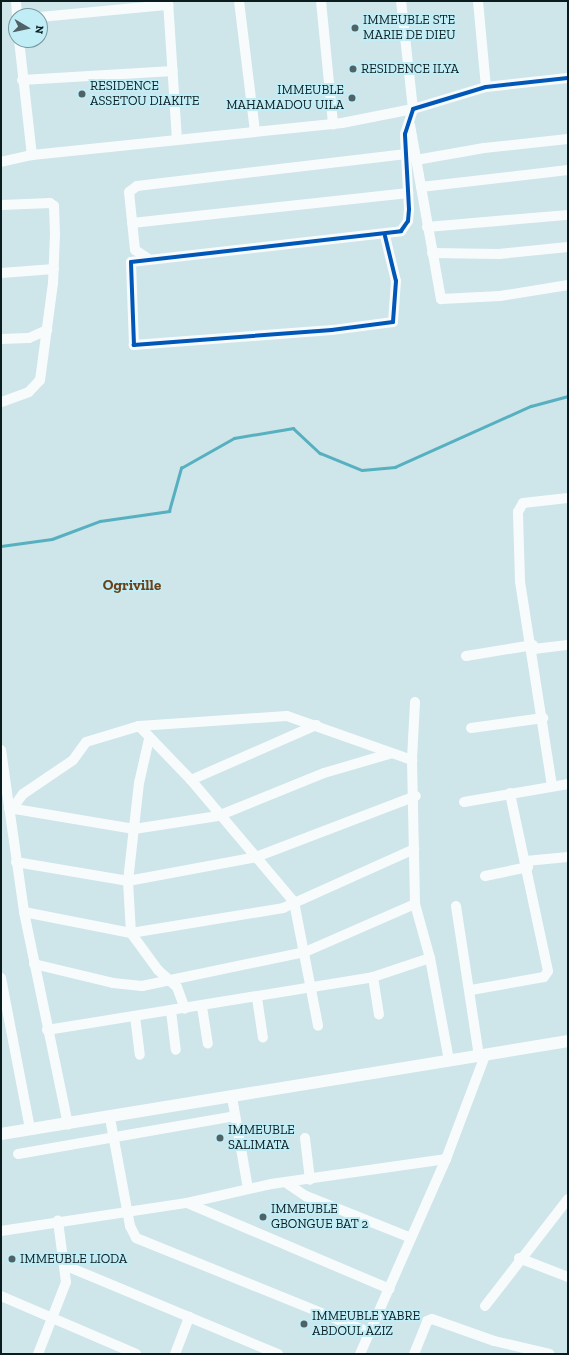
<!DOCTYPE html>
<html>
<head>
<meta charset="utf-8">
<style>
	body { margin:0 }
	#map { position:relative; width:569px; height:1355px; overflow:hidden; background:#cee5ea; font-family:"Zilla Slab",serif }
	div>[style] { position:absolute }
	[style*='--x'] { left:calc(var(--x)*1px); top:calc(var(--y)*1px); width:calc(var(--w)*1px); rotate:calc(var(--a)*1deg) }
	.stream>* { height:2.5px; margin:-1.25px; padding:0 1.25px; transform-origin:1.25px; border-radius:1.25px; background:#56b0bf }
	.minor>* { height:10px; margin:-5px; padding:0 5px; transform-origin:5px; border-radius:5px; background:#f8fbfc }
	.major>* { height:12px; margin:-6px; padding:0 6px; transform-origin:6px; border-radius:6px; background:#f8fbfc }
	.cycleway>* { height:4px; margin:-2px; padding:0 2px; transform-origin:2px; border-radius:2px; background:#0057b8 }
	.dots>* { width:11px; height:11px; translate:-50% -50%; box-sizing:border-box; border:2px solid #c1edf7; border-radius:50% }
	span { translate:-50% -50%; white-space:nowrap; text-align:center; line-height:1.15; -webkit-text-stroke:4px #c1edf7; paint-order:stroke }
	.poi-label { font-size:13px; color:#0b1c1f }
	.left { translate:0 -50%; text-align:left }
	.right { translate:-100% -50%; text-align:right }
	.quarter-label { font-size:15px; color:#6b4117; font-weight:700 }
	.frame { position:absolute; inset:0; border:2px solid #0b1c1f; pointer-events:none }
	.north { position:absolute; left:8px; top:8px; width:40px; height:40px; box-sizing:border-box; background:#c1edf7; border:1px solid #7899a1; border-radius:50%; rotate:99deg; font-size:11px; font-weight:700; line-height:16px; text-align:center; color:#0b1c1f }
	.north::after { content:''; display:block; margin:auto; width:14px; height:18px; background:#4f6266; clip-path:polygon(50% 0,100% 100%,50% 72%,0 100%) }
</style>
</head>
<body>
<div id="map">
	<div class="stream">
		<div style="--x:1;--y:546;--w:51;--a:-7.8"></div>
		<div style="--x:52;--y:539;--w:51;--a:-20.6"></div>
		<div style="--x:100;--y:521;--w:70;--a:-8.2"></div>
		<div style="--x:169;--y:511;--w:45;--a:-74.4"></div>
		<div style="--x:181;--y:468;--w:61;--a:-29.5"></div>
		<div style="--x:234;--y:438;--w:60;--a:-9.6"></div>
		<div style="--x:293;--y:428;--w:37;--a:43"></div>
		<div style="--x:320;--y:453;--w:45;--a:22"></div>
		<div style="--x:362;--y:470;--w:33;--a:-5"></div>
		<div style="--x:395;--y:467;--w:149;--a:-24.2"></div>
		<div style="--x:531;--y:406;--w:38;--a:-15"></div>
	</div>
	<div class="minor">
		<div style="--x:16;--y:1;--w:15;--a:86"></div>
		<div style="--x:168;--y:1;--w:139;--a:86.3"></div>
		<div style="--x:239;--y:1;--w:132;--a:83"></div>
		<div style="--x:321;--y:1;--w:124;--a:84.4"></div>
		<div style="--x:478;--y:1;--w:86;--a:84.7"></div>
		<div style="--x:40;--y:17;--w:129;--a:-5.4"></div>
		<div style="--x:19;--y:40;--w:116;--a:83.6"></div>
		<div style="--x:22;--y:80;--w:151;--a:-3.4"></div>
		<div style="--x:410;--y:125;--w:177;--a:79.9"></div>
		<div style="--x:441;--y:299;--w:59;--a:-2.9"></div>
		<div style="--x:500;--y:296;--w:69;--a:-9.2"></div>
		<div style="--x:416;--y:160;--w:69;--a:-10"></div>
		<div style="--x:484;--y:148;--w:84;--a:-6.1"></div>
		<div style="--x:1;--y:162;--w:32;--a:-13"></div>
		<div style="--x:32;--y:155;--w:312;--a:-5.9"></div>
		<div style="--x:342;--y:123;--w:72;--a:-11.2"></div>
		<div style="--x:413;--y:109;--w:109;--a:-96.3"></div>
		<div style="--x:421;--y:187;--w:148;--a:-6.6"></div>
		<div style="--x:1;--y:205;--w:49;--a:-2.3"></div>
		<div style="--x:50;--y:203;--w:5;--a:37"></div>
		<div style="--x:54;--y:206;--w:28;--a:88"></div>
		<div style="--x:55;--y:234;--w:49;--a:92.3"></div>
		<div style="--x:53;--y:283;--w:98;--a:97.6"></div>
		<div style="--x:40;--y:380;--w:16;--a:133"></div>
		<div style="--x:29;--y:392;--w:30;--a:160"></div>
		<div style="--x:132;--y:223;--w:278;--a:-6.2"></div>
		<div style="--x:427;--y:227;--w:142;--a:-4.9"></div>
		<div style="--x:385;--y:236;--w:46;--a:76.3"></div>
		<div style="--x:396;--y:281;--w:41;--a:94.2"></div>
		<div style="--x:393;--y:322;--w:62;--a:172.5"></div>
		<div style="--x:332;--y:330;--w:199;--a:175.7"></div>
		<div style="--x:134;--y:345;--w:83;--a:-92.1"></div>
		<div style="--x:131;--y:262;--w:272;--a:-6.5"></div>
		<div style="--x:401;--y:231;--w:12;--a:-55"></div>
		<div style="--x:408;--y:221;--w:12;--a:-85"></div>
		<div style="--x:409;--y:209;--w:75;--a:-93.1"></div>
		<div style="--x:405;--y:134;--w:26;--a:-72"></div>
		<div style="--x:413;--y:109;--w:76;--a:-16.8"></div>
		<div style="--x:486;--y:87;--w:82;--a:-6.3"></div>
		<div style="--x:432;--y:253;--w:67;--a:0.9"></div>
		<div style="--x:499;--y:254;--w:69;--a:-5.8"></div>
		<div style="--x:147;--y:258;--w:14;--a:-146"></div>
		<div style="--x:135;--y:250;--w:58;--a:-95.9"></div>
		<div style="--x:129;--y:192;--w:10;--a:-37"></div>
		<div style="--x:137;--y:186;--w:271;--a:-6.8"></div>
		<div style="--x:1;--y:273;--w:53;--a:-4.3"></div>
		<div style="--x:1;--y:339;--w:28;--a:-2"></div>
		<div style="--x:29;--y:338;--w:20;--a:-24"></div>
		<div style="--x:534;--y:649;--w:34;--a:-7"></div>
		<div style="--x:466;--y:656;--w:68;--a:-9.3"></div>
		<div style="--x:415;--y:702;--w:58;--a:93"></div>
		<div style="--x:412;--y:760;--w:144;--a:88.8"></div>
		<div style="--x:415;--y:904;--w:56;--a:74.5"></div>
		<div style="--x:430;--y:958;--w:105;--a:79.5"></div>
		<div style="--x:139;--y:726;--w:75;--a:46.1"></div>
		<div style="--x:191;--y:780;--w:160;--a:49.8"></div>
		<div style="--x:294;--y:902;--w:126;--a:79"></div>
		<div style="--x:471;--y:728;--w:73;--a:-7.9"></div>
		<div style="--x:149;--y:739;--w:45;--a:102.8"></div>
		<div style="--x:139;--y:783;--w:99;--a:96.4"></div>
		<div style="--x:128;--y:881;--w:52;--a:86.7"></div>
		<div style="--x:131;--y:933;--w:46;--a:53.9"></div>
		<div style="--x:158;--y:970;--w:25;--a:42"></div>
		<div style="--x:177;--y:987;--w:23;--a:70"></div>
		<div style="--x:1;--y:750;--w:164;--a:81.9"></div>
		<div style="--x:24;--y:912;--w:217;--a:78.3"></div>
		<div style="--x:191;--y:780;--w:137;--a:-23.7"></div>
		<div style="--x:552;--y:786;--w:207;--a:-98.9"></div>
		<div style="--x:520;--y:581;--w:69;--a:-91.7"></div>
		<div style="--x:518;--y:512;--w:10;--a:-61"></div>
		<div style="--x:523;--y:503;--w:45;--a:-6.3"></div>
		<div style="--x:464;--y:802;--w:106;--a:-9.8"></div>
		<div style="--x:9;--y:808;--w:127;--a:9.5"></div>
		<div style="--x:134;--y:829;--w:85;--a:-8.8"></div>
		<div style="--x:218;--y:816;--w:114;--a:-22.1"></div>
		<div style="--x:324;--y:773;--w:68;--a:-16.3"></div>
		<div style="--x:12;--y:809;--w:19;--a:-54"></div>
		<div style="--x:23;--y:794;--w:60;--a:-34.2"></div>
		<div style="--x:73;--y:760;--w:22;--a:-54"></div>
		<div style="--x:86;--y:742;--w:55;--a:-16.8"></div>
		<div style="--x:139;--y:726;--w:148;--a:-3.9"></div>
		<div style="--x:287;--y:716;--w:133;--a:19.4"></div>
		<div style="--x:526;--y:861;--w:42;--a:-5.4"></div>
		<div style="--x:16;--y:862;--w:114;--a:9.6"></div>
		<div style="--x:128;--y:881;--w:130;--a:-10.6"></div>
		<div style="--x:256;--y:857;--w:171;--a:-20.9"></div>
		<div style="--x:485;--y:876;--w:44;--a:-11.8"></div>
		<div style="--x:456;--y:906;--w:152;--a:81.3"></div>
		<div style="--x:24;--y:912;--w:109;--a:11.1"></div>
		<div style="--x:131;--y:933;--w:154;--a:-9.3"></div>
		<div style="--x:283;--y:908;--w:144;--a:-24.2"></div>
		<div style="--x:34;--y:964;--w:81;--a:13.5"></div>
		<div style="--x:113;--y:983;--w:29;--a:6"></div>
		<div style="--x:142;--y:986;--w:167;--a:-11.8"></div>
		<div style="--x:305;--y:952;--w:120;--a:-23.6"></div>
		<div style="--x:373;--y:977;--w:38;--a:81"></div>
		<div style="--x:1;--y:978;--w:154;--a:79.1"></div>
		<div style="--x:471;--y:990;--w:74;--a:-10.1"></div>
		<div style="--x:544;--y:977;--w:7;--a:-56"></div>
		<div style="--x:548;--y:971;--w:182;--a:-102.1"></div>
		<div style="--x:257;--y:998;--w:40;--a:81.5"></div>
		<div style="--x:202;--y:1007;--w:37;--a:81"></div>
		<div style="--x:171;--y:1011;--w:39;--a:83"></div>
		<div style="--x:135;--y:1016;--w:39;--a:83"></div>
		<div style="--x:47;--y:1030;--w:330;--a:-9.2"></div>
		<div style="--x:373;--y:977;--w:60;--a:-18.4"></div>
		<div style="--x:232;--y:1097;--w:93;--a:80.1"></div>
		<div style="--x:110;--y:1118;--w:110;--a:79.5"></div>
		<div style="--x:130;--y:1226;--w:13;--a:63"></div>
		<div style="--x:136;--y:1238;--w:251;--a:22"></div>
		<div style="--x:305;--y:1138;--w:42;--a:83.2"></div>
		<div style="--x:18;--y:1154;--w:220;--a:-9.9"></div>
		<div style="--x:288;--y:1184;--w:22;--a:34"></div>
		<div style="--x:306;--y:1196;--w:113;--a:21.8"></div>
		<div style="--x:187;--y:1203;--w:220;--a:23"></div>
		<div style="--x:1;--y:1231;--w:188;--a:-8.6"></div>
		<div style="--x:187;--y:1203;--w:86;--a:-12.7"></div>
		<div style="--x:271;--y:1184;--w:177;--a:-8.1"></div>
		<div style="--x:519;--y:1258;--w:53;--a:21.2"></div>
		<div style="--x:64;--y:1265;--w:232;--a:22.6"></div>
		<div style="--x:1;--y:1296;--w:147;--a:23.2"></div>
		<div style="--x:485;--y:1306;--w:135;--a:-52.2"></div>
		<div style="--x:38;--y:1354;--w:77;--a:-68.7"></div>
		<div style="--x:66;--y:1282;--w:62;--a:-97.5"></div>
		<div style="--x:175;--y:1354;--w:40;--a:-69"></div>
		<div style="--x:360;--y:1354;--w:213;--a:-66.2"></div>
		<div style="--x:446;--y:1159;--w:110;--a:-69.3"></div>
		<div style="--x:414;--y:1354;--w:35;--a:-68"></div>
		<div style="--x:427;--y:1321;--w:5;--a:-22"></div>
		<div style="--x:432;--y:1319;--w:66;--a:19.5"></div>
		<div style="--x:494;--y:1341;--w:57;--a:13.1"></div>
	</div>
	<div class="major">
		<div style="--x:1;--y:1134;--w:575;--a:-9.31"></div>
	</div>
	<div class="cycleway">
		<div style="--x:385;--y:236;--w:46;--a:76.3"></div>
		<div style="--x:396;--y:281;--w:41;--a:94.2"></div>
		<div style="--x:393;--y:322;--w:62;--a:172.5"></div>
		<div style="--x:332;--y:330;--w:199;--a:175.7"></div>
		<div style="--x:134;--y:345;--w:83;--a:-92.1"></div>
		<div style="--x:131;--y:262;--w:272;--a:-6.5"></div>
		<div style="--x:401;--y:231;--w:12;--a:-55"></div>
		<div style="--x:408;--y:221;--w:12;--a:-85"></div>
		<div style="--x:409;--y:209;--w:75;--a:-93.1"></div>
		<div style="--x:405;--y:134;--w:26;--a:-72"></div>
		<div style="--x:413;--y:109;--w:76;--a:-16.8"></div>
		<div style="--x:486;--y:87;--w:82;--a:-6.3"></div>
	</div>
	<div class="dots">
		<div style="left:355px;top:28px;background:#4f6266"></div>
		<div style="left:353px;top:69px;background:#4f6266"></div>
		<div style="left:82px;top:94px;background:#4f6266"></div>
		<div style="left:352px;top:98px;background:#4f6266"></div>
		<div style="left:220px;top:1138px;background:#4f6266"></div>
		<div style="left:263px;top:1217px;background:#4f6266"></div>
		<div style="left:12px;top:1259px;background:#4f6266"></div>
		<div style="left:304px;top:1324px;background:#4f6266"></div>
	</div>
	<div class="poi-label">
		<span class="left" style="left:363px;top:28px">IMMEUBLE STE<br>MARIE DE DIEU</span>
		<span class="left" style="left:361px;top:69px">RESIDENCE ILYA</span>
		<span class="left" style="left:90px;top:94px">RESIDENCE<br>ASSETOU DIAKITE</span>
		<span class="right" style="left:344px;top:98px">IMMEUBLE<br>MAHAMADOU UILA</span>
		<span class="left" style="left:228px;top:1138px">IMMEUBLE<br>SALIMATA</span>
		<span class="left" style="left:271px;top:1217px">IMMEUBLE<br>GBONGUE BAT 2</span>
		<span class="left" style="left:20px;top:1259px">IMMEUBLE LIODA</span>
		<span class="left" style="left:312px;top:1324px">IMMEUBLE YABRE<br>ABDOUL AZIZ</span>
	</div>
	<div class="quarter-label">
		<span style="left:132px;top:586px">Ogriville</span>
	</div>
	<div class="frame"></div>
	<div class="north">N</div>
</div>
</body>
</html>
